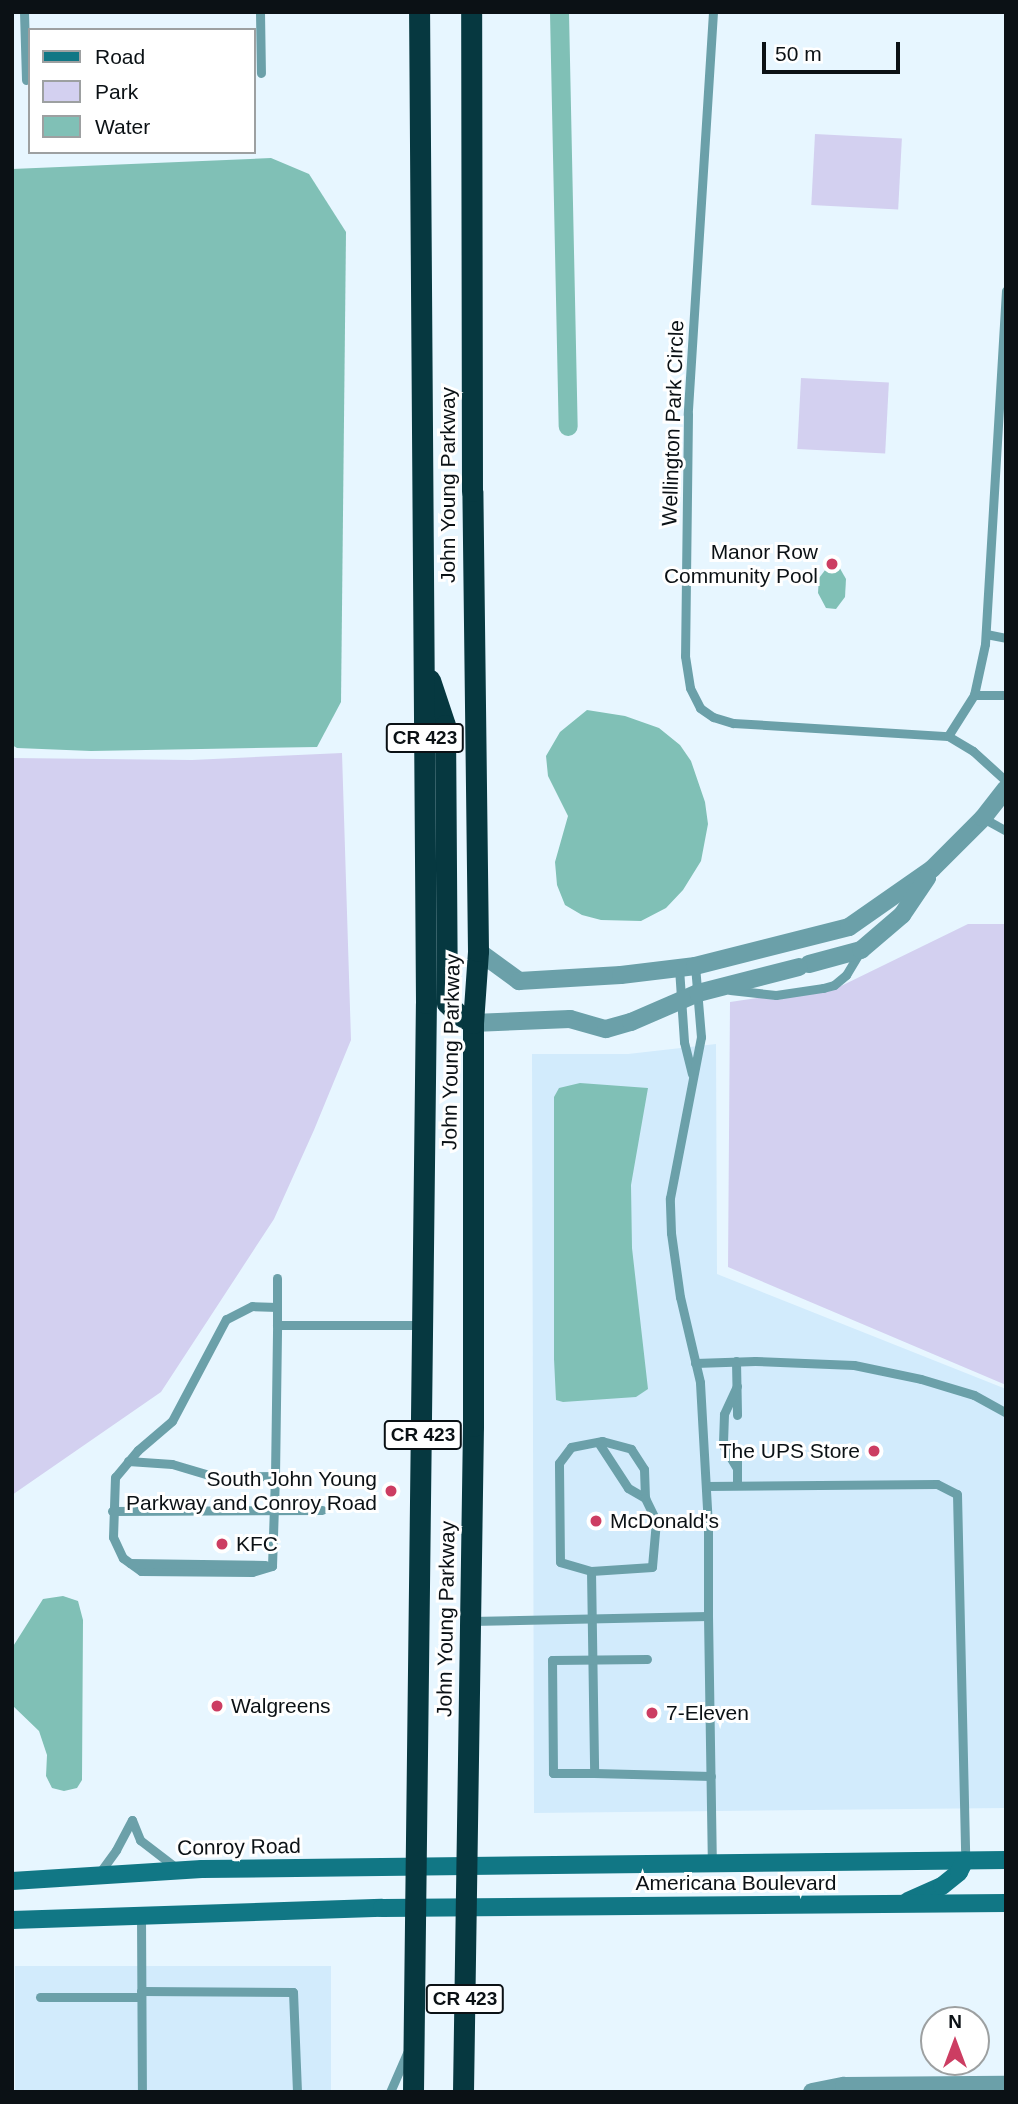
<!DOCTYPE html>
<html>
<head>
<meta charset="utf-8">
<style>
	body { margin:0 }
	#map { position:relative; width:1018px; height:2104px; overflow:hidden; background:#e7f6ff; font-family:Arial,sans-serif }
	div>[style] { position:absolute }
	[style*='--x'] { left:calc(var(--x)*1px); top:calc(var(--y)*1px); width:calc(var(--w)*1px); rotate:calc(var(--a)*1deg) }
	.built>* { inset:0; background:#d2ebfc; transform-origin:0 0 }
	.green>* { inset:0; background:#d3d0f0; transform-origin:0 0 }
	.water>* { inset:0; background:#80c0b6 }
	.canal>* { height:19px; margin:-9.5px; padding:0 9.5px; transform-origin:9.5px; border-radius:9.5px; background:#80c0b6 }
	.lane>* { height:9px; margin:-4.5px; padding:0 4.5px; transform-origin:4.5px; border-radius:4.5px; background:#6ba0a9 }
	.street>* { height:18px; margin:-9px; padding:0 9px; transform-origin:9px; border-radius:9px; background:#6ba0a9 }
	.secondary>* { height:18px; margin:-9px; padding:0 9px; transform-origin:9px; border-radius:9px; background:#117785 }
	.highway>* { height:21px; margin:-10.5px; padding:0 10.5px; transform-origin:10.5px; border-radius:10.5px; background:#063840 }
	.dots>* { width:19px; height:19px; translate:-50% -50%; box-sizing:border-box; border:4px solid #fff; border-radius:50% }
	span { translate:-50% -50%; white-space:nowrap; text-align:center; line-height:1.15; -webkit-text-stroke:6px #fff; paint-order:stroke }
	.shield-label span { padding:2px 5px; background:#fff; border:2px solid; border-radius:5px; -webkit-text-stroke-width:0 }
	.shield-label { font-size:19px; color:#0b1115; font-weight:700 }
	.street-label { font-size:21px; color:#0b1115 }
	.poi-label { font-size:21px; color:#0b1115 }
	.right { translate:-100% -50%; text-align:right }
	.left { translate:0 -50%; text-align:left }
	.frame { position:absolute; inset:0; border:14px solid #0b1115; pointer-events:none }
	.legend { position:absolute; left:28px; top:28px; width:228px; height:126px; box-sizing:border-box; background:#fff; border:2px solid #9da0a1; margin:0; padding:9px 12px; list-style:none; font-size:21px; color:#0b1115 }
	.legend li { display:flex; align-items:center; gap:14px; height:35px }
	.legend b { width:35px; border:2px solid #9da0a1 }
	.north { position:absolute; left:920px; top:2006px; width:70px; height:70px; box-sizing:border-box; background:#fff; border:2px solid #9da0a1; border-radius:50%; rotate:0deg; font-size:19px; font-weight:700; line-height:28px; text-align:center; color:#0b1115 }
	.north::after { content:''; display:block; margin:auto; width:24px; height:32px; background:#cc3d62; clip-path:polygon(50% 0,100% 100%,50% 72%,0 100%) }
	.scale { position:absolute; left:762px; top:42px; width:138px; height:32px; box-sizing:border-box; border:4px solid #0b1115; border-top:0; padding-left:9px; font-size:21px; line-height:24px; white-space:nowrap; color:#0b1115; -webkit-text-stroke:5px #fff; paint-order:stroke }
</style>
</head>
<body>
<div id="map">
	<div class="built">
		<div style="clip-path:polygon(716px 1044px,717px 1274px,1006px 1389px,1006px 1830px,1005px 1808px,534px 1813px,532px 1054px,628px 1054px)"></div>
		<div style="left:331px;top:1966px;width:126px;height:316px;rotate:90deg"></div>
	</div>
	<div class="green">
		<div style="left:815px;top:134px;width:87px;height:71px;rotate:3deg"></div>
		<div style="left:801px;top:378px;width:88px;height:71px;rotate:3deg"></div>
		<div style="clip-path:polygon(342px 753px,351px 1040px,314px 1130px,274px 1219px,161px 1392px,12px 1495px,12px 758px,192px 760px)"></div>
		<div style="clip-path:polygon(968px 924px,1006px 924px,1006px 1385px,728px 1267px,730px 1002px,841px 986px)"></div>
	</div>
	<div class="water">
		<div style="clip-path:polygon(271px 158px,309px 174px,346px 232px,341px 702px,317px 747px,91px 751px,17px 748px,12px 745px,12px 169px)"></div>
		<div style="clip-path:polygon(829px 565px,838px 565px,846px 579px,845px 597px,836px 609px,826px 608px,818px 593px,819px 578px)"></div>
		<div style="clip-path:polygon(587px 710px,625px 716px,659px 728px,680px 745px,691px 761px,705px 802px,708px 824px,701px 861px,683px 890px,666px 908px,641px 921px,601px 920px,582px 915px,565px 905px,557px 885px,555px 862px,568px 816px,548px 776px,546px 756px,560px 732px)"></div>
		<div style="clip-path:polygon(580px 1083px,648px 1088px,631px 1185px,632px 1248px,648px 1389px,636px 1397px,563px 1402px,556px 1400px,554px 1359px,554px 1097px,559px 1088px)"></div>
		<div style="clip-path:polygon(63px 1596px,78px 1601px,83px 1620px,82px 1780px,77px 1788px,64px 1791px,52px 1788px,46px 1776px,47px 1755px,39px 1731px,12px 1705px,12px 1648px,43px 1599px)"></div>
	</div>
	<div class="canal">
		<div style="--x:559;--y:12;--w:414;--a:88.8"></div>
	</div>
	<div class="lane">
		<div style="--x:24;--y:12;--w:68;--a:88.3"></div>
		<div style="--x:260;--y:12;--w:61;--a:89.1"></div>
		<div style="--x:713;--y:12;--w:403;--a:93.6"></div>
		<div style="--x:688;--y:414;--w:242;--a:90.7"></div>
		<div style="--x:685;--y:656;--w:32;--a:81"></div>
		<div style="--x:690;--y:688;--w:22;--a:63"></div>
		<div style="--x:700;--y:708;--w:16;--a:35"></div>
		<div style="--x:713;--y:717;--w:21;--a:17"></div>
		<div style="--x:733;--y:723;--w:215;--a:3.5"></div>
		<div style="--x:948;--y:736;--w:29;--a:31"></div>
		<div style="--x:973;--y:751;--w:45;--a:42.3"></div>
		<div style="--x:986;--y:634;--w:20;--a:11"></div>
		<div style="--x:974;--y:695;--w:32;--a:0"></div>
		<div style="--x:948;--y:736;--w:49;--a:-57.6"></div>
		<div style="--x:974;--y:695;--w:52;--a:-77.8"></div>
		<div style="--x:985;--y:644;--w:354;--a:-86.6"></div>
		<div style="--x:983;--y:818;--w:26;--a:29"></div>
		<div style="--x:679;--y:968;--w:74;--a:86.1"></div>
		<div style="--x:684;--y:1042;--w:33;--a:76"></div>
		<div style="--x:730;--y:990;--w:46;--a:6.2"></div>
		<div style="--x:776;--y:995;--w:48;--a:-8.5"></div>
		<div style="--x:823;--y:988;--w:11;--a:-15"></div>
		<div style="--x:834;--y:985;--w:16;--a:-40"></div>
		<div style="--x:846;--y:975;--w:26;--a:-59"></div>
		<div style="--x:277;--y:1307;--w:25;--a:-178"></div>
		<div style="--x:252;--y:1306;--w:29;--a:153"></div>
		<div style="--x:226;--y:1319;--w:115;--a:117.9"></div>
		<div style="--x:172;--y:1421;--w:45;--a:139.5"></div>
		<div style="--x:138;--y:1450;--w:35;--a:130"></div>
		<div style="--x:115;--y:1477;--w:60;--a:91.9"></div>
		<div style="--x:113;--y:1537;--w:23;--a:65"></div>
		<div style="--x:123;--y:1558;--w:22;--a:36"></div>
		<div style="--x:141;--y:1571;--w:111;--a:0.5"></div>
		<div style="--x:252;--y:1572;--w:21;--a:-17"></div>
		<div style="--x:272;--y:1566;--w:90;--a:-88.1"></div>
		<div style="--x:275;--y:1476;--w:151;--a:-89.2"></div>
		<div style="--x:277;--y:1325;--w:47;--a:-90"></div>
		<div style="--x:277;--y:1325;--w:145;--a:0"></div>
		<div style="--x:736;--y:1361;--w:54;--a:88.9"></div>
		<div style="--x:695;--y:1363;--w:60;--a:-1.9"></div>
		<div style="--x:755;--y:1361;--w:99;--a:2.3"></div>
		<div style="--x:854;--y:1365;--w:68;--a:11.8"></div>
		<div style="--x:921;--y:1379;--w:55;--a:16.8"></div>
		<div style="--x:974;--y:1395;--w:37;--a:29"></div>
		<div style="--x:737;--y:1386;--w:31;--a:115"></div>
		<div style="--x:724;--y:1414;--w:31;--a:92"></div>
		<div style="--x:723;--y:1445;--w:27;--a:59"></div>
		<div style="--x:598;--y:1442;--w:55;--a:56.9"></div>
		<div style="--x:628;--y:1488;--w:20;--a:30"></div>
		<div style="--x:128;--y:1461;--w:44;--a:3.9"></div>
		<div style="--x:172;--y:1464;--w:46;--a:16.5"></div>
		<div style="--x:216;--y:1477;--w:59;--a:-1"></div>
		<div style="--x:737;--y:1485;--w:32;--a:-90"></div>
		<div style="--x:706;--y:1486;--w:231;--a:-0.5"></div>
		<div style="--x:937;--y:1484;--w:22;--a:27"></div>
		<div style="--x:957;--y:1494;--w:366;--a:88.7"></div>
		<div style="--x:112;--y:1511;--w:210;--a:-0.3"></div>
		<div style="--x:708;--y:1519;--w:52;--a:177.8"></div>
		<div style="--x:656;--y:1521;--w:46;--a:95"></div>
		<div style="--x:652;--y:1567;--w:61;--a:176.2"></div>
		<div style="--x:591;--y:1571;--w:202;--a:89.1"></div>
		<div style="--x:594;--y:1773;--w:117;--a:1.5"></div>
		<div style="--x:130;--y:1563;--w:135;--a:0.8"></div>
		<div style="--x:591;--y:1571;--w:32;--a:-164"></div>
		<div style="--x:560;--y:1562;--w:99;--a:-90.6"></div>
		<div style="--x:559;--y:1463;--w:20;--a:-53"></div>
		<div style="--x:571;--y:1447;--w:32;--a:-11"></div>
		<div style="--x:602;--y:1441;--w:30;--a:15"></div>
		<div style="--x:631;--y:1449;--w:24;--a:57"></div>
		<div style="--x:644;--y:1469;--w:29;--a:88"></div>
		<div style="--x:645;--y:1498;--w:25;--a:64"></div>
		<div style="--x:708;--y:1616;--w:248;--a:89.1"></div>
		<div style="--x:470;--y:1621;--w:238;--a:-1.2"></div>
		<div style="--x:708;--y:1616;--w:90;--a:-90"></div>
		<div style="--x:708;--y:1526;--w:144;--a:-93.2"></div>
		<div style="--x:700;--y:1382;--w:87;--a:-103.2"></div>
		<div style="--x:680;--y:1297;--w:65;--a:-98"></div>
		<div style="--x:671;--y:1233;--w:35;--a:-92"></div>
		<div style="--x:670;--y:1198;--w:164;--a:-79.1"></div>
		<div style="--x:701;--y:1037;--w:71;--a:-94.8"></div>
		<div style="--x:594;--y:1773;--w:41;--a:180"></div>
		<div style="--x:553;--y:1773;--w:113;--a:-90.5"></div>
		<div style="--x:552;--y:1660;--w:95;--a:-0.6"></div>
		<div style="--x:98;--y:1875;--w:31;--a:-54"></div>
		<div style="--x:116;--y:1850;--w:34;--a:-62"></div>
		<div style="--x:132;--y:1820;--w:22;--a:68"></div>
		<div style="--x:140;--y:1840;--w:49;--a:37.6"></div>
		<div style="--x:141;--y:1915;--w:177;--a:89.7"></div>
		<div style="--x:141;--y:1991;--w:152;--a:0.4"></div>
		<div style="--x:293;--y:1992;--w:100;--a:87.7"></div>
		<div style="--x:40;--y:1997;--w:101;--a:0"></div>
		<div style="--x:390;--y:2092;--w:43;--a:-66.4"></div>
	</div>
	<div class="street">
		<div style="--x:478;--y:951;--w:51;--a:36.2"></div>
		<div style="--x:519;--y:981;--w:102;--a:-3.4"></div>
		<div style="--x:621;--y:975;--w:75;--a:-6.9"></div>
		<div style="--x:695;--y:966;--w:159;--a:-14.2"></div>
		<div style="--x:849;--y:927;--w:101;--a:-34.9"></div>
		<div style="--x:932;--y:869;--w:72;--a:-45"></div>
		<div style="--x:983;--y:818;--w:37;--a:-52"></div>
		<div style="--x:809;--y:964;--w:54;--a:-15.1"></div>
		<div style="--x:861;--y:950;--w:54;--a:-40.5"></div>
		<div style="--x:902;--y:915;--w:45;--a:-56"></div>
		<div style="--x:473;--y:1023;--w:97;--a:-2.4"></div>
		<div style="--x:570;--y:1019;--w:37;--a:16"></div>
		<div style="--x:606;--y:1029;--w:26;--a:-16"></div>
		<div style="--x:631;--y:1022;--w:73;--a:-23.4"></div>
		<div style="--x:698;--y:993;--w:104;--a:-14.4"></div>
		<div style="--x:812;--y:2092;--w:33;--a:-11"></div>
		<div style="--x:844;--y:2086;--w:162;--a:-0.4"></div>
	</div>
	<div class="secondary">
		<div style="--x:12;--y:1881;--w:190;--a:-3.6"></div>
		<div style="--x:202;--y:1869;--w:804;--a:-0.64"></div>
		<div style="--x:908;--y:1901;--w:37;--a:-24"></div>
		<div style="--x:942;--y:1886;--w:22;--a:-39"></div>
		<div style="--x:959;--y:1872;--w:13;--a:-63"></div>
		<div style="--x:12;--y:1920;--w:370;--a:-1.9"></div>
		<div style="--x:382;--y:1908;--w:624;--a:-0.46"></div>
	</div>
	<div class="highway">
		<div style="--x:430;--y:680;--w:47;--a:71.6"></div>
		<div style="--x:445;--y:725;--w:278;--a:89.6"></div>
		<div style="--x:447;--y:1003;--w:16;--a:45"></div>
		<div style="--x:458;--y:1014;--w:17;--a:31"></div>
		<div style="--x:413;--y:2092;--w:1089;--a:-89.32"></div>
		<div style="--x:426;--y:1003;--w:991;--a:-90.4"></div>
		<div style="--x:463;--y:2092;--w:666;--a:-89.14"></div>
		<div style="--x:473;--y:1426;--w:403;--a:-90"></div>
		<div style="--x:473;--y:1023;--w:72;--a:-86"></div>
		<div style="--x:478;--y:951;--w:460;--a:-90.7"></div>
		<div style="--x:472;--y:491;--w:479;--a:-90.1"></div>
	</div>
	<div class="dots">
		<div style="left:832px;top:564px;background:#cc3d62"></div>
		<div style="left:874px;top:1451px;background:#cc3d62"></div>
		<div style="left:391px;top:1491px;background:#cc3d62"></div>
		<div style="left:596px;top:1521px;background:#cc3d62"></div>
		<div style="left:222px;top:1544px;background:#cc3d62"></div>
		<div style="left:217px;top:1706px;background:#cc3d62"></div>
		<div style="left:652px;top:1713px;background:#cc3d62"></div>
	</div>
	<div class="shield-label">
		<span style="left:425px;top:738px">CR 423</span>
		<span style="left:423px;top:1435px">CR 423</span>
		<span style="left:465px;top:1999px">CR 423</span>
	</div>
	<div class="street-label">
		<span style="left:673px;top:423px;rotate:-88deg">Wellington Park Circle</span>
		<span style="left:448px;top:485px;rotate:-90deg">John Young Parkway</span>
		<span style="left:451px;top:1052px;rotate:-89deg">John Young Parkway</span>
		<span style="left:446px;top:1619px;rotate:-89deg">John Young Parkway</span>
		<span style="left:239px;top:1847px;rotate:-1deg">Conroy Road</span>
		<span style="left:736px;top:1883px">Americana Boulevard</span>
	</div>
	<div class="poi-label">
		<span class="right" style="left:818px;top:564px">Manor Row<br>Community Pool</span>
		<span class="right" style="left:860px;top:1451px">The UPS Store</span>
		<span class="right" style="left:377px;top:1491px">South John Young<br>Parkway and Conroy Road</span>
		<span class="left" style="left:610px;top:1521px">McDonald's</span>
		<span class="left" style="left:236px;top:1544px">KFC</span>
		<span class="left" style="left:231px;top:1706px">Walgreens</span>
		<span class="left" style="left:666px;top:1713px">7-Eleven</span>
	</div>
	<div class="frame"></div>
	<ul class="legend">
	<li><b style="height:9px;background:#117785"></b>Road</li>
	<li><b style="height:19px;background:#d3d0f0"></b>Park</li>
	<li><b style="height:19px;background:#80c0b6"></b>Water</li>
	</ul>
	<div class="north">N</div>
	<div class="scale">50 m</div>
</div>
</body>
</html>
